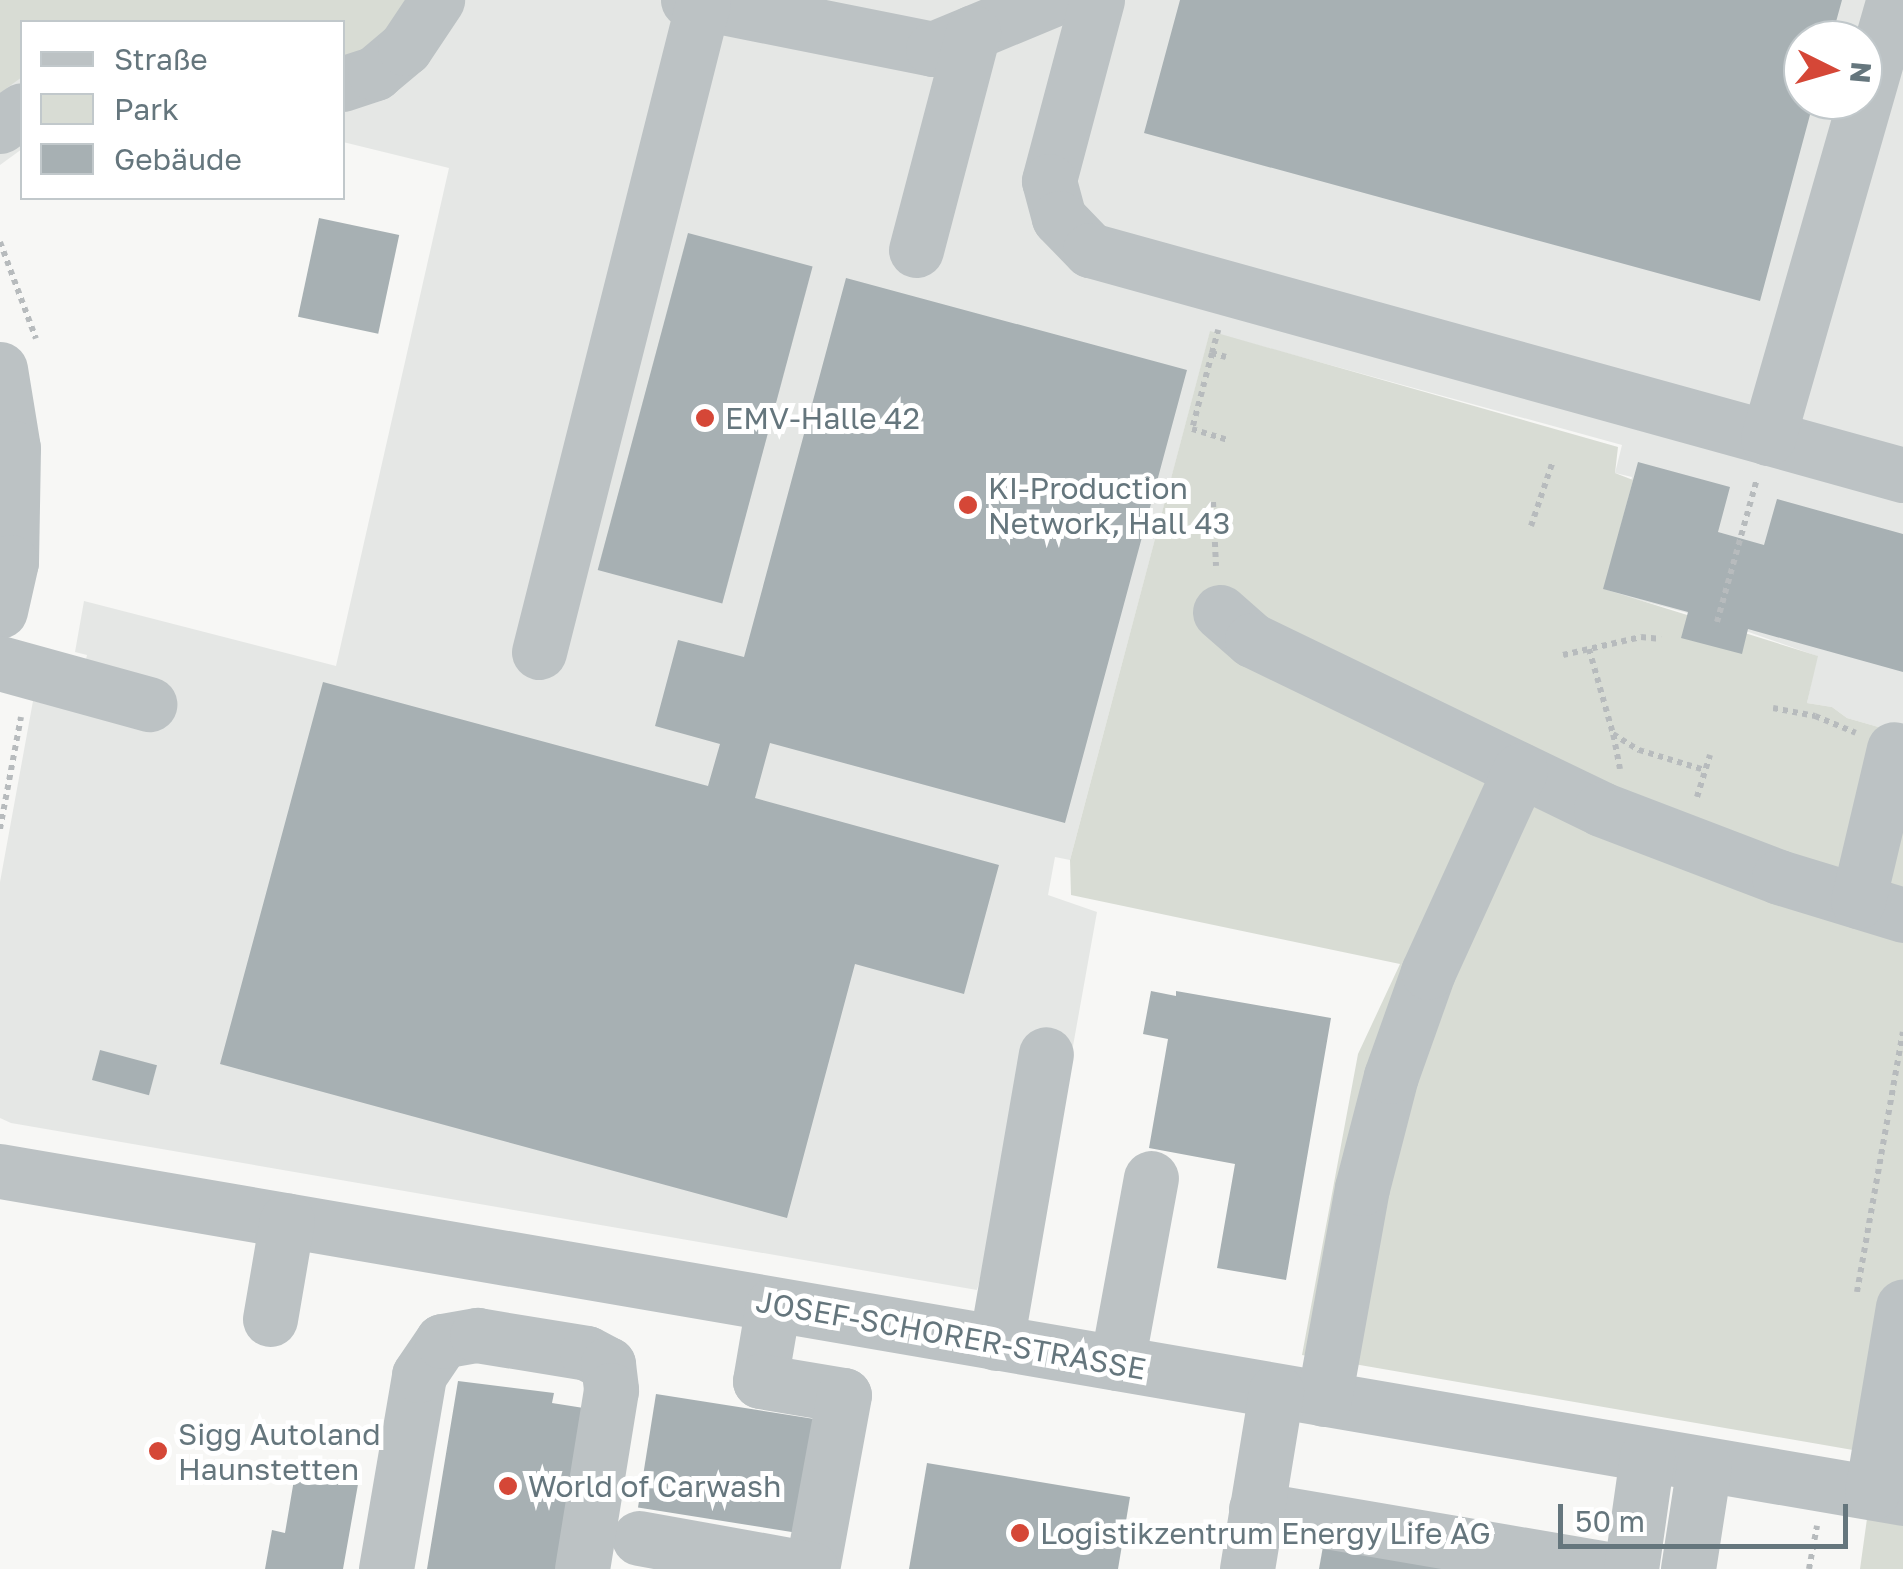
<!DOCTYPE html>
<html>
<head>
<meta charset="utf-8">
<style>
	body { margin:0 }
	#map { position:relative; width:1903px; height:1569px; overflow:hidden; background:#f7f7f5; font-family:"Golos Text",sans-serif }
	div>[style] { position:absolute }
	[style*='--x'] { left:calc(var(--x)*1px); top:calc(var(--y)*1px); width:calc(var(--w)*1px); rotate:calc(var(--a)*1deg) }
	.built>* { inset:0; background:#e5e7e5 }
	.green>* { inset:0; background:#d8dcd4 }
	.building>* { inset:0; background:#a7b0b3; transform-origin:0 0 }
	.path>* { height:6px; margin-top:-3px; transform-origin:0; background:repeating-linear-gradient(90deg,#b7bbbd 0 5px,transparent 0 10px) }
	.minor>* { height:55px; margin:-27.5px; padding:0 27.5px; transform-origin:27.5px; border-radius:27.5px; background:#bcc2c4 }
	.dots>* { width:28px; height:28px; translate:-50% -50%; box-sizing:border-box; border:5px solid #fff; border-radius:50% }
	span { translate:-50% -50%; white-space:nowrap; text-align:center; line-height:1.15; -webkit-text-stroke:10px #fff; paint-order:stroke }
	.poi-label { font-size:30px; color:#65767d }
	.left { translate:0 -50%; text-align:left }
	.street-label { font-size:30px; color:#65767d }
	.legend { position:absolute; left:20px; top:20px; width:325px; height:180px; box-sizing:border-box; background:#fff; border:2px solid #c1c8cb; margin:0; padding:12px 18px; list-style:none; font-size:30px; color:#65767d }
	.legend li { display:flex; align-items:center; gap:20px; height:50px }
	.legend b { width:50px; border:2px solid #c1c8cb }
	.north { position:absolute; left:1783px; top:20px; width:100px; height:100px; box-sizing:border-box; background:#fff; border:2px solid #c1c8cb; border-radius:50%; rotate:95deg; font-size:28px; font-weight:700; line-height:40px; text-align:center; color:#65767d }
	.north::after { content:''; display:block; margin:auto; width:35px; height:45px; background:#d54737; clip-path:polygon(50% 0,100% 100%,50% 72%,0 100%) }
	.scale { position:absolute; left:1558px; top:1504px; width:290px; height:45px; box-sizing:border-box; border:5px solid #65767d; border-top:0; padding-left:12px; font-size:30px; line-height:35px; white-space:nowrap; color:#65767d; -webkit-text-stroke:8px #fff; paint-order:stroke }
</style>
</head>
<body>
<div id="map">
	<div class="built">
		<div style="clip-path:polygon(evenodd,0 0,1903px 0,1903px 734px,1847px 718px,1832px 707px,1807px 703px,1817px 656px,1717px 621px,1602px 590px,1632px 477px,1615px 473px,1622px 445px,1210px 332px,1070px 860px,1055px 857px,1048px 895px,1097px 912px,1032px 1275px,985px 1260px,977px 1290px,11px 1123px,0 1118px,0 882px,33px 701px,74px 710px,87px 655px,75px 652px,84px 601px,336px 666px,449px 168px,343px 142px,342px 22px,22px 22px,22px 149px,0 165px,0 0,1803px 40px,1863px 40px,1863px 100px,1803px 100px,1803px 40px)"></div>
	</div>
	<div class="green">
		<div style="clip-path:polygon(0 0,414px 0,376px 43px,343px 60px,342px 22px,22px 22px,22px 77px,0 93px)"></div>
		<div style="clip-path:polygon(1210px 331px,1618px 447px,1615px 473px,1633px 480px,1604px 589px,1818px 656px,1807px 703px,1832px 707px,1847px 718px,1903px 734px,1903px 1569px,1860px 1569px,1876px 1454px,1302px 1355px,1358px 1054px,1400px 964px,1071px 895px,1070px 860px)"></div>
	</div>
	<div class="building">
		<div style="clip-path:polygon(1180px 0,1842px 0,1831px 40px,1803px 40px,1803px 100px,1814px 100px,1760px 301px,1144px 133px)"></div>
		<div style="left:319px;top:218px;width:82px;height:101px;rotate:12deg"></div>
		<div style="left:688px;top:233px;width:129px;height:349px;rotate:15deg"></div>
		<div style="clip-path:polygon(846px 278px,1187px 370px,1065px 823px,770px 743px,755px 798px,999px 865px,964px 994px,855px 964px,787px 1218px,220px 1064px,323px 682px,708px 786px,720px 744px,655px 726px,678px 640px,744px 657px)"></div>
		<div style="clip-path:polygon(1638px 462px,1730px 487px,1718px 532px,1764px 545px,1777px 499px,1903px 534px,1903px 672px,1748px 629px,1742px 654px,1681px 638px,1688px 612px,1603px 589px)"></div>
		<div style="clip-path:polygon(1151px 991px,1176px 996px,1176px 991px,1331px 1018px,1286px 1280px,1217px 1268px,1235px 1164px,1149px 1148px,1168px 1039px,1143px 1034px)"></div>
		<div style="left:100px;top:1050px;width:59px;height:31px;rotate:15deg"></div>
		<div style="clip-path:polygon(458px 1381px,554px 1393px,552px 1403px,590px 1409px,564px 1569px,427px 1569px)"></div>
		<div style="left:656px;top:1394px;width:165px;height:115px;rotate:9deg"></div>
		<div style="clip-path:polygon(297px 1462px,360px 1473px,343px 1569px,265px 1569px,272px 1530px,285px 1533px)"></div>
		<div style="clip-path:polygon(927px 1463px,1130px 1497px,1118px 1569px,909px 1569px)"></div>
		<div style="clip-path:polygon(1325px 1535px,1506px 1569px,1319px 1569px)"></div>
	</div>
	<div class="path">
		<div style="--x:0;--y:242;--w:103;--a:69.6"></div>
		<div style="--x:1212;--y:353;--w:24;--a:-75"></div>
		<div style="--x:1226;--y:357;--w:15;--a:-164"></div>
		<div style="--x:1212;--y:353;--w:79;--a:104.7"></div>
		<div style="--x:1192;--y:429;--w:38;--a:17"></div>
		<div style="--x:1213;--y:502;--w:64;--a:87.3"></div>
		<div style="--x:1531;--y:526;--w:69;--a:-71.3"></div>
		<div style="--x:1717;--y:622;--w:148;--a:-74.4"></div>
		<div style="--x:1589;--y:649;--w:88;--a:74.2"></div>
		<div style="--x:1563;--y:655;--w:80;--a:-13"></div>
		<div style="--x:1641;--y:637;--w:20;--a:6"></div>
		<div style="--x:1773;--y:708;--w:43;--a:10.8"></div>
		<div style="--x:1815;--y:716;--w:44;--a:22.5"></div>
		<div style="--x:1620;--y:769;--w:36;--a:-101"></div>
		<div style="--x:1613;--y:734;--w:31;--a:32"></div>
		<div style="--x:1639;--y:750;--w:69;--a:16.9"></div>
		<div style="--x:1697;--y:797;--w:44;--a:-72.8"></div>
		<div style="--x:0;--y:829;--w:114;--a:-79.4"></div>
		<div style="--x:1857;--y:1292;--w:264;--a:-80"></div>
		<div style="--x:1809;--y:1569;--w:44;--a:-79.5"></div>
	</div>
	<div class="minor">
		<div style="--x:688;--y:0;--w:250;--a:11.3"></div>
		<div style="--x:933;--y:49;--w:128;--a:-22.6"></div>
		<div style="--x:1097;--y:0;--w:187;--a:104.9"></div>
		<div style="--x:1049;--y:181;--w:38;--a:75"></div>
		<div style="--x:1059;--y:218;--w:45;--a:45.9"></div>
		<div style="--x:1090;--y:250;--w:844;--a:15.47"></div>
		<div style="--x:342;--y:84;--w:35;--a:-18"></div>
		<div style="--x:375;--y:73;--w:39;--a:-40"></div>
		<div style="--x:405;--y:48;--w:58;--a:-56.3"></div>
		<div style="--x:0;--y:126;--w:27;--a:-36"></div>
		<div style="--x:916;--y:250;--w:225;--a:-75.3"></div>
		<div style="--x:0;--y:369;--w:80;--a:80.7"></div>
		<div style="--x:13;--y:448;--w:114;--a:91"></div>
		<div style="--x:11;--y:562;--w:50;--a:102.7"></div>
		<div style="--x:1768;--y:438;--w:456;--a:-74"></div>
		<div style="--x:1220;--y:612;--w:43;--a:41.2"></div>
		<div style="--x:1252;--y:640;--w:388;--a:25.8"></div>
		<div style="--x:1601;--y:809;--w:191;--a:20.9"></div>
		<div style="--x:1779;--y:877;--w:130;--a:17"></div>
		<div style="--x:539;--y:652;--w:669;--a:-75.82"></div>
		<div style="--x:0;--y:663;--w:155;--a:15.4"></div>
		<div style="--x:1858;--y:901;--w:156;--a:-76.7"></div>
		<div style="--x:0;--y:1171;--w:1931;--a:9.75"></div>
		<div style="--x:773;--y:1305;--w:77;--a:99.7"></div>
		<div style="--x:760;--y:1381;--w:85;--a:9.5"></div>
		<div style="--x:844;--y:1395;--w:177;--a:100.4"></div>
		<div style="--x:270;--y:1319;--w:100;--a:-80.3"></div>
		<div style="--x:996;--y:1343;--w:293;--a:-80.2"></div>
		<div style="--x:1117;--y:1363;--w:188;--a:-79.6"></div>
		<div style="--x:1324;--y:1399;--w:214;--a:-79.8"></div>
		<div style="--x:1362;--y:1188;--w:116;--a:-75.5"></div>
		<div style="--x:1391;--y:1076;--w:110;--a:-70.4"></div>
		<div style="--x:1428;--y:972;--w:222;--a:-65.5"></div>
		<div style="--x:1872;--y:1492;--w:188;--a:-80.5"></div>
		<div style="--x:1256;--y:1509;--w:357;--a:9.7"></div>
		<div style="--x:639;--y:1538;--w:175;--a:10.2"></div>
		<div style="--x:386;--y:1569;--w:197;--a:-80.3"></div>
		<div style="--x:419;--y:1375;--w:41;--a:-55.9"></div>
		<div style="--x:442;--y:1341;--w:36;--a:-10"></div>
		<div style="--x:477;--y:1335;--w:111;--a:9.3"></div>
		<div style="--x:587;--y:1353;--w:24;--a:28"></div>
		<div style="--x:608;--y:1364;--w:26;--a:83"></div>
		<div style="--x:611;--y:1390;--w:181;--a:99.2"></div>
		<div style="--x:1247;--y:1569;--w:180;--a:-80.7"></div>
		<div style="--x:1631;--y:1569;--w:114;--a:-81.9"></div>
		<div style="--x:1688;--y:1569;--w:104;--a:-81.2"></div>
	</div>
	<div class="dots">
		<div style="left:705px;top:418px;background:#d54737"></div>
		<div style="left:968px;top:505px;background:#d54737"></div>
		<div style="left:158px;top:1451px;background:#d54737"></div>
		<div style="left:508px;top:1486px;background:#d54737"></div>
		<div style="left:1020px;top:1533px;background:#d54737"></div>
	</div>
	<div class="poi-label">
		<span class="left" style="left:725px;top:418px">EMV-Halle 42</span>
		<span class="left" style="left:988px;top:505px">KI-Production<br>Network, Hall 43</span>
		<span class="left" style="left:178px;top:1451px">Sigg Autoland<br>Haunstetten</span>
		<span class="left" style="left:528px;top:1486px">World of Carwash</span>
		<span class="left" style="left:1040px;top:1533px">Logistikzentrum Energy Life AG</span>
	</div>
	<div class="street-label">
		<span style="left:951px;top:1335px;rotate:10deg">JOSEF-SCHORER-STRASSE</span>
	</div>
	<ul class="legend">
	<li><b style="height:12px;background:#bcc2c4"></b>Straße</li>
	<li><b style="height:28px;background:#d8dcd4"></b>Park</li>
	<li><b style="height:28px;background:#a7b0b3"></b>Gebäude</li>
	</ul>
	<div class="north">N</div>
	<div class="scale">50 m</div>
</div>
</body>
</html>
